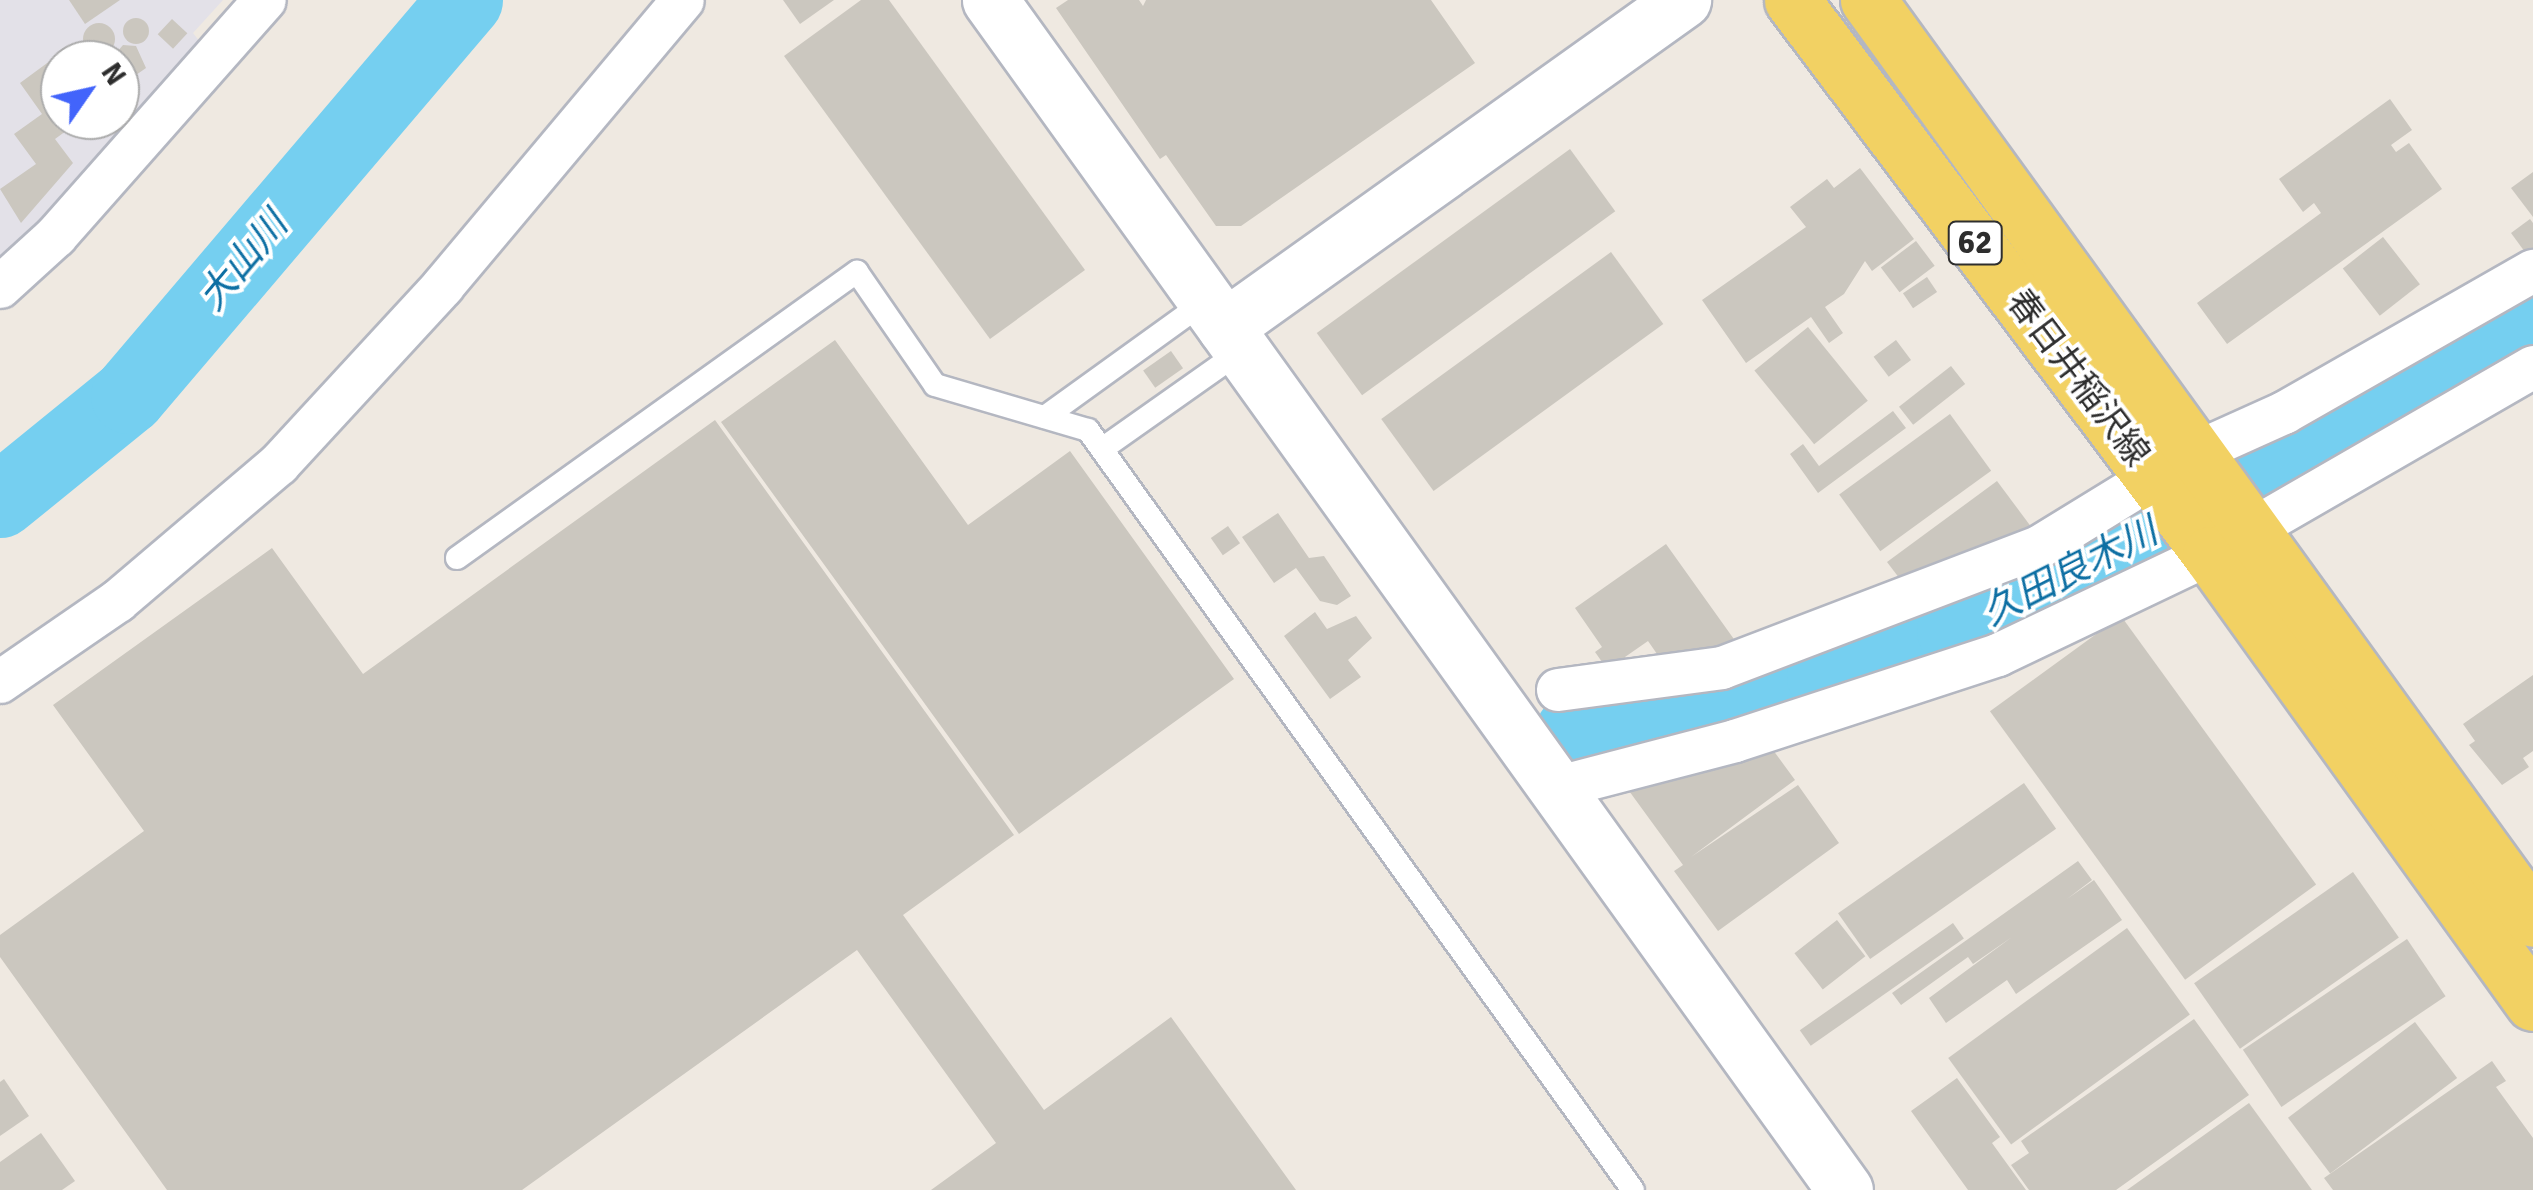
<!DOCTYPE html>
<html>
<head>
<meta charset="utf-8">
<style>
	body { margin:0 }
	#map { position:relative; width:2533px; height:1190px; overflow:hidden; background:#efe9e1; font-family:Signika,"Noto Sans JP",sans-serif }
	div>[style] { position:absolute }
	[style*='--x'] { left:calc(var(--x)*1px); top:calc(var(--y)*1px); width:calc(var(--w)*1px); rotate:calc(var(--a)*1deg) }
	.industrial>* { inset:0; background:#e3e1e8 }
	.river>* { height:75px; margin:-37.5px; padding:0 37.5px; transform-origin:37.5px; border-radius:37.5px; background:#75cff0 }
	.building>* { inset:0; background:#cbc7bf; transform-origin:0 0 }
	.round { border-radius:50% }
	.roads { filter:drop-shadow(2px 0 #b4b7c1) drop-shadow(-2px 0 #b4b7c1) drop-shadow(0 2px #b4b7c1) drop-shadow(0 -2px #b4b7c1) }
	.service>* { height:22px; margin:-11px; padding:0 11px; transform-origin:11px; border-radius:11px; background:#fff }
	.minor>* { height:42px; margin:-21px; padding:0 21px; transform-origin:21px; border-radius:21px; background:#fff }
	.tertiary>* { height:55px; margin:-27.5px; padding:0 27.5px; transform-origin:27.5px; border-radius:27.5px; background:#fff }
	.primary>* { height:55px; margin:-27.5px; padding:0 27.5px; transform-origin:27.5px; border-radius:27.5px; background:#f2d163 }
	span { translate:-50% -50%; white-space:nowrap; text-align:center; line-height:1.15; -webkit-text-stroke:8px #fff; paint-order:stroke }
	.shield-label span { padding:2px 8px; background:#fff; border:2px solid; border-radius:8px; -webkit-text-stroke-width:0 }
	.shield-label { font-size:32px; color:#2e2e2e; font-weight:700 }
	.street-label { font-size:35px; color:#2e2e2e }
	.water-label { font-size:38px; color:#0d6fa3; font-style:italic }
	.north { position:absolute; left:40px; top:40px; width:100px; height:100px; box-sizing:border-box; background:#fff; border:2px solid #ababab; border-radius:50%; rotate:56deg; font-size:28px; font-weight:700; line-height:40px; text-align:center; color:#2e2e2e }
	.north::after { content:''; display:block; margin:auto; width:35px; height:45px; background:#4264fb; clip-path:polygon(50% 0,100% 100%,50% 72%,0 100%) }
</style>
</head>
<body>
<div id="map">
	<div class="industrial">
		<div style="clip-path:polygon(evenodd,0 0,223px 0,193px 33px,207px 51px,0 267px,0 0,60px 60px,120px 60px,120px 120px,60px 120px,60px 60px)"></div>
	</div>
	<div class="river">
		<div style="--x:0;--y:500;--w:165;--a:-39.1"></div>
		<div style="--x:128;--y:396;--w:520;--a:-49.6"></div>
		<div style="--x:1572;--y:732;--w:258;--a:-12.5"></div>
		<div style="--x:1824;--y:676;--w:138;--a:-19.1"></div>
		<div style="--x:1954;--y:631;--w:198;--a:-26.7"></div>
		<div style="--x:2131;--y:542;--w:458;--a:-28.6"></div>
	</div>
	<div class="building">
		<div style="clip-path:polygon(69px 0,120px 0,85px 24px)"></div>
		<div style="clip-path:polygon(783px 0,834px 0,800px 24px)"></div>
		<div style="clip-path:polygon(861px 0,889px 0,1085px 270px,990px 339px,784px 56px)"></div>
		<div style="clip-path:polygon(1068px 0,1139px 0,1143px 6px,1146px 0,1431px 0,1475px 63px,1241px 226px,1216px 226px,1166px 155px,1160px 159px,1056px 8px)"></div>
		<div class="round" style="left:123px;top:18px;width:26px;height:26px"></div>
		<div style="left:172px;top:19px;width:21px;height:21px;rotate:43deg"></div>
		<div class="round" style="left:83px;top:23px;width:32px;height:32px"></div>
		<div style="clip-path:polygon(73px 44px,84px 60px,60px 60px,60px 120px,81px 120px,55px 139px,73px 163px,21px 223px,0 189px,36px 164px,14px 134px,42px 114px,20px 83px)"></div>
		<div style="clip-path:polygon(123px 45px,136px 46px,146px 68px,126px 82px,120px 60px,110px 60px)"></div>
		<div style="clip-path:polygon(2390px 99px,2412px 130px,2391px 145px,2396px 152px,2409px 143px,2442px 189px,2227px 344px,2197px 303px,2321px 213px,2314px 203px,2303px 212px,2279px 179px)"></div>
		<div style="left:1570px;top:149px;width:77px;height:313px;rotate:54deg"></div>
		<div style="clip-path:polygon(1860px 168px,1914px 239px,1872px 271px,1865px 261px,1844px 294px,1825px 307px,1843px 333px,1829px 343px,1811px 317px,1746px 363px,1702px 300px,1806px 227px,1790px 207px,1827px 179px,1834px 188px)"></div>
		<div style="clip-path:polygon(2533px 172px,2533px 217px,2511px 188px)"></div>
		<div style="clip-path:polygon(2530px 219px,2533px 223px,2533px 263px,2511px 233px)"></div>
		<div style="left:2383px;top:237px;width:60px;height:51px;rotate:52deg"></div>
		<div style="left:1916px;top:241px;width:31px;height:44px;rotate:53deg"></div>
		<div style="left:1611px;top:252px;width:89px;height:284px;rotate:54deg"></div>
		<div style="left:1927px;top:277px;width:18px;height:29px;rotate:56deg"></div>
		<div style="left:1808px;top:327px;width:95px;height:69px;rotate:51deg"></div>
		<div style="clip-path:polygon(835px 340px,968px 525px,1070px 451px,1234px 679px,1019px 834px,721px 422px)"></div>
		<div style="left:1896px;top:340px;width:25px;height:28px;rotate:53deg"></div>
		<div style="left:1171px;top:351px;width:21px;height:34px;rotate:55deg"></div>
		<div style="left:1951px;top:366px;width:23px;height:66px;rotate:52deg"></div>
		<div style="clip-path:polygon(1893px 411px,1906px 428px,1818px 493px,1790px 454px,1803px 444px,1819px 466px)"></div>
		<div style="left:1950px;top:414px;width:70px;height:137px;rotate:54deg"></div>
		<div style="clip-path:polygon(715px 420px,1014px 835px,903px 915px,1044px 1110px,1171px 1017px,1296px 1190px,931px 1190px,996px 1143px,857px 950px,522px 1190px,167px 1190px,0 957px,0 935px,144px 831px,53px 705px,272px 548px,363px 674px)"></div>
		<div style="clip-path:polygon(1997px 481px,2032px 528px,1906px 587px,1887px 562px)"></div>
		<div style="clip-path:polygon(1278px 513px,1309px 558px,1324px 556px,1351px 596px,1337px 605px,1320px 601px,1296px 568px,1274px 583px,1242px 537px)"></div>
		<div style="left:1228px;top:526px;width:21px;height:21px;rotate:55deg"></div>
		<div style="clip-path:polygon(1666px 544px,1736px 642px,1664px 664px,1648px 641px,1625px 657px,1632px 666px,1614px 679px,1595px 652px,1602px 647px,1575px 608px)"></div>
		<div style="clip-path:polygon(1315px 612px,1327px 629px,1356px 616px,1372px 638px,1348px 660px,1361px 677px,1330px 699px,1284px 636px)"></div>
		<div style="left:2121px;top:616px;width:332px;height:162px;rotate:54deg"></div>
		<div style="clip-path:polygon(2533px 675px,2533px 751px,2523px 758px,2529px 767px,2502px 785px,2469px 745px,2475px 741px,2463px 724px)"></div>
		<div style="clip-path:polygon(1773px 750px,1795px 780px,1691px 857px,1798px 785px,1839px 843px,1718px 931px,1674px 871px,1683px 865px,1624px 784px)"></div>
		<div style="left:2024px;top:783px;width:56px;height:227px;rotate:55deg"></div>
		<div style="clip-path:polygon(2078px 861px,2092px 880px,2067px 899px,2094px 880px,2122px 920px,2016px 994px,2007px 980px,1946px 1023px,1929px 998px,2012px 937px,1973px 964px,1968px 957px,1901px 1005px,1892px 993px)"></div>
		<div style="left:2353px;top:872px;width:80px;height:194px;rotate:55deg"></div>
		<div style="left:1837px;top:920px;width:46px;height:54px;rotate:52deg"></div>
		<div style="left:1953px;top:923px;width:19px;height:187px;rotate:55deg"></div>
		<div style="left:2127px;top:928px;width:107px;height:221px;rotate:54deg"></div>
		<div style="left:2407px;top:939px;width:69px;height:198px;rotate:56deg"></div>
		<div style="clip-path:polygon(2194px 1019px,2249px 1095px,2116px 1190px,2029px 1190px,2011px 1165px,2029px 1153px,2021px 1141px)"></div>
		<div style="left:2415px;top:1022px;width:70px;height:159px;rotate:53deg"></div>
		<div style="clip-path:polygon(2492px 1061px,2506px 1081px,2496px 1087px,2533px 1138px,2533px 1190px,2333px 1190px,2324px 1178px)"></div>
		<div style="clip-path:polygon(1957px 1078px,2000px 1137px,1992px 1143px,2026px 1190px,1968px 1190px,1911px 1111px)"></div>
		<div style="clip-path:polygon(4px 1079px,29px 1116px,0 1136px,0 1082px)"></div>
		<div style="clip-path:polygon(2249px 1103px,2312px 1190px,2127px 1190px)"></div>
		<div style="clip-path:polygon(41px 1133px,75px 1181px,62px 1190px,0 1190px,0 1162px)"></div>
	</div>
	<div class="roads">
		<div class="service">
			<div style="--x:1045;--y:417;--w:198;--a:-35.8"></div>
			<div style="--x:1102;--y:449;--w:170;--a:-35.2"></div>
			<div style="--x:457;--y:558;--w:492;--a:-35.6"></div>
			<div style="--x:857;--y:272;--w:137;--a:55.4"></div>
			<div style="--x:935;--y:385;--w:159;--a:16.4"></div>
			<div style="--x:1088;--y:430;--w:935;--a:54.36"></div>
		</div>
		<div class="minor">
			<div style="--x:0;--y:287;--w:76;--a:-42.3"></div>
			<div style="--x:56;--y:236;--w:315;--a:-48.5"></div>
			<div style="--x:2195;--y:453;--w:98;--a:-24.2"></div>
			<div style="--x:2284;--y:413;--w:287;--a:-29.7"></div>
			<div style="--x:2251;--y:530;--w:326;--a:-30"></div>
			<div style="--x:0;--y:682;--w:143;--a:-34.5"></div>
			<div style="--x:118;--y:601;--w:211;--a:-40.4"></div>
			<div style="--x:279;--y:464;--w:242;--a:-47.3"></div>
			<div style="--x:443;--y:286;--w:373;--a:-50"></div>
			<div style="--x:1558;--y:690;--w:165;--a:-7.6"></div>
			<div style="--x:1722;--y:668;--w:342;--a:-20.9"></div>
			<div style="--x:2041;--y:546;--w:132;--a:-31.6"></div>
			<div style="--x:1555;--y:788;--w:186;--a:-14.6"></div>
			<div style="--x:1735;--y:741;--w:277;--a:-18.1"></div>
			<div style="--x:1998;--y:655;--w:235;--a:-25.5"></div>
		</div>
		<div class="tertiary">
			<div style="--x:990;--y:0;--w:1465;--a:54.3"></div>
			<div style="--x:1225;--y:327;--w:563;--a:-35.53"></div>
		</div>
		<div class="primary">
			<div style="--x:1792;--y:0;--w:694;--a:52.96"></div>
			<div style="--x:2210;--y:554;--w:553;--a:54.27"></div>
			<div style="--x:1868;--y:0;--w:1134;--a:54.11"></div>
		</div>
	</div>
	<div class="shield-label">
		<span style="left:1975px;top:243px">62</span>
	</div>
	<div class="street-label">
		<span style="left:2078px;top:378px;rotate:53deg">春日井稲沢線</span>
	</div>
	<div class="water-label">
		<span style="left:243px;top:261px;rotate:-50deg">大山川</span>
		<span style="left:2070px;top:572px;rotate:-27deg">久田良木川</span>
	</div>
	<div class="north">N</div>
</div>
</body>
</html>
